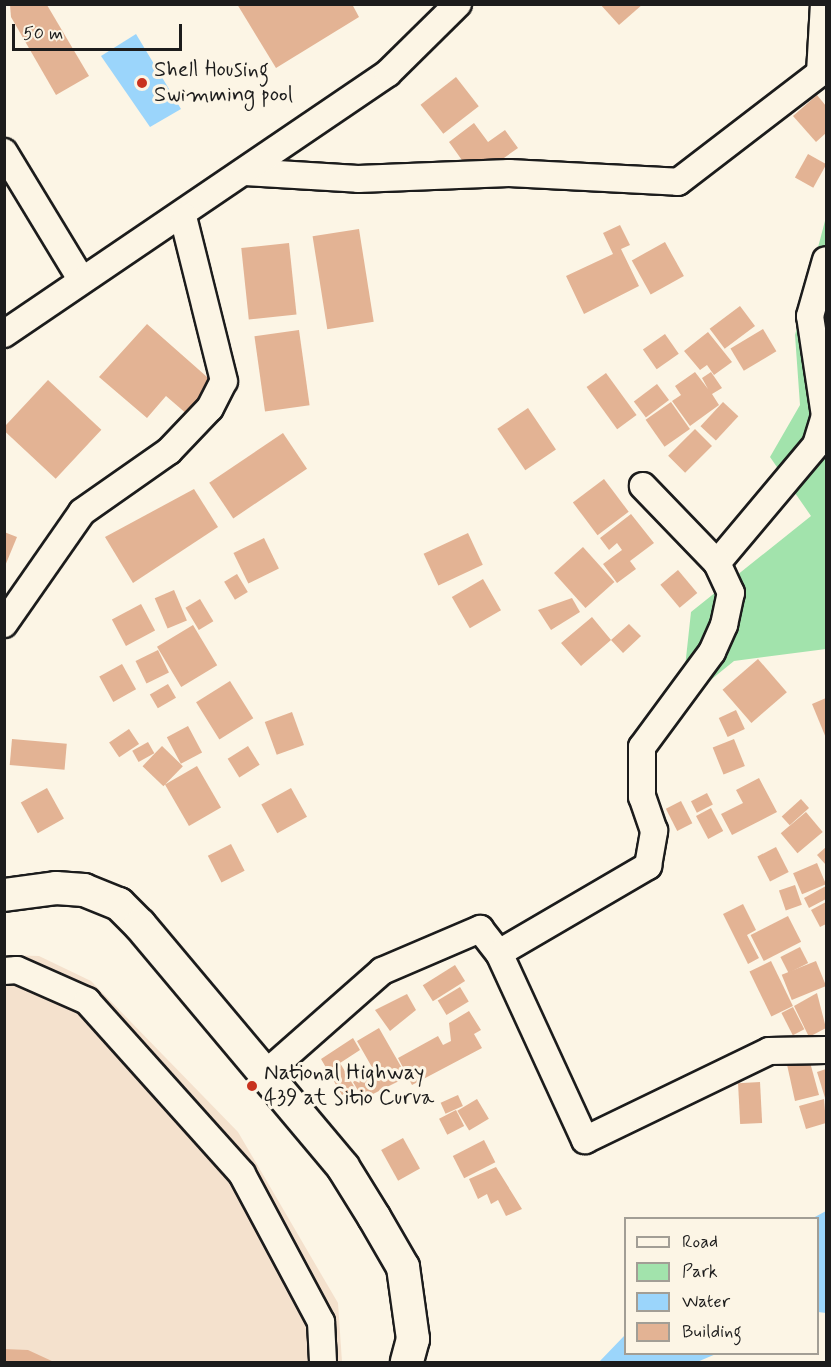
<!DOCTYPE html>
<html>
<head>
<meta charset="utf-8">
<style>
	body { margin:0 }
	#map { position:relative; width:831px; height:1367px; overflow:hidden; background:#fcf5e5; font-family:Mynerve,sans-serif }
	div>[style] { position:absolute }
	[style*='--x'] { left:calc(var(--x)*1px); top:calc(var(--y)*1px); width:calc(var(--w)*1px); rotate:calc(var(--a)*1deg) }
	.built>* { inset:0; background:#f4e1cd }
	.green>* { inset:0; background:#a2e3ac }
	.water>* { inset:0; background:#9bd5fb }
	.building>* { inset:0; background:#e3b394; transform-origin:0 0 }
	.roads { filter:drop-shadow(2px 0 #1c1c1c) drop-shadow(-2px 0 #1c1c1c) drop-shadow(0 2px #1c1c1c) drop-shadow(0 -2px #1c1c1c) }
	.minor>* { height:26px; margin:-13px; padding:0 13px; transform-origin:13px; border-radius:13px; background:#fcf5e5 }
	.major>* { height:32px; margin:-16px; padding:0 16px; transform-origin:16px; border-radius:16px; background:#fcf5e5 }
	.dots>* { width:16px; height:16px; translate:-50% -50%; box-sizing:border-box; border:3px solid #fcf5e5; border-radius:50% }
	span { translate:-50% -50%; white-space:nowrap; text-align:center; line-height:1.15; -webkit-text-stroke:6px #fcf5e5; paint-order:stroke }
	.poi-label { font-size:22px; color:#1c1c1c }
	.left { translate:0 -50%; text-align:left }
	.frame { position:absolute; inset:0; border:6px solid #1c1c1c; pointer-events:none }
	.legend { position:absolute; left:624px; top:1217px; width:195px; height:138px; box-sizing:border-box; background:#fcf5e5; border:2px solid #a29e95; margin:0; padding:8px 10px; list-style:none; font-size:18px; color:#1c1c1c }
	.legend li { display:flex; align-items:center; gap:12px; height:30px }
	.legend b { width:30px; border:2px solid #a29e95 }
	.scale { position:absolute; left:12px; top:24px; width:170px; height:27px; box-sizing:border-box; border:3px solid #1c1c1c; border-top:0; padding-left:8px; font-size:18px; line-height:21px; white-space:nowrap; color:#1c1c1c; -webkit-text-stroke:4px #fcf5e5; paint-order:stroke }
</style>
</head>
<body>
<div id="map">
	<div class="built">
		<div style="clip-path:polygon(5px 955px,39px 956px,91px 981px,238px 1132px,338px 1303px,342px 1362px,5px 1362px)"></div>
	</div>
	<div class="green">
		<div style="clip-path:polygon(826px 217px,826px 649px,734px 661px,681px 704px,691px 612px,811px 516px,770px 457px,800px 405px,795px 335px)"></div>
	</div>
	<div class="water">
		<div style="clip-path:polygon(136px 34px,181px 109px,150px 127px,101px 56px)"></div>
		<div style="clip-path:polygon(826px 1211px,826px 1313px,818px 1312px,818px 1218px,813px 1218px)"></div>
		<div style="clip-path:polygon(625px 1335px,626px 1354px,716px 1354px,697px 1362px,599px 1362px)"></div>
	</div>
	<div class="building">
		<div style="clip-path:polygon(237px 4px,352px 4px,359px 17px,276px 68px)"></div>
		<div style="clip-path:polygon(600px 4px,643px 4px,619px 25px)"></div>
		<div style="clip-path:polygon(10px 5px,47px 5px,89px 76px,56px 95px,11px 17px)"></div>
		<div style="left:456px;top:77px;width:37px;height:45px;rotate:52deg"></div>
		<div style="clip-path:polygon(817px 95px,826px 106px,826px 133px,816px 142px,793px 116px)"></div>
		<div style="clip-path:polygon(474px 123px,488px 142px,505px 130px,518px 148px,484px 172px,469px 170px,449px 142px)"></div>
		<div style="left:808px;top:154px;width:21px;height:27px;rotate:29deg"></div>
		<div style="clip-path:polygon(620px 225px,630px 245px,621px 249px,639px 286px,584px 314px,566px 276px,613px 254px,603px 233px)"></div>
		<div style="left:359px;top:229px;width:94px;height:47px;rotate:81deg"></div>
		<div style="left:665px;top:242px;width:39px;height:38px;rotate:61deg"></div>
		<div style="left:289px;top:243px;width:72px;height:48px;rotate:84deg"></div>
		<div style="left:740px;top:306px;width:25px;height:38px;rotate:53deg"></div>
		<div style="clip-path:polygon(147px 324px,215px 384px,188px 415px,166px 396px,147px 418px,99px 377px)"></div>
		<div style="left:763px;top:329px;width:26px;height:38px;rotate:59deg"></div>
		<div style="left:299px;top:330px;width:76px;height:45px;rotate:82deg"></div>
		<div style="clip-path:polygon(708px 332px,732px 362px,714px 375px,707px 365px,700px 370px,684px 351px)"></div>
		<div style="left:665px;top:334px;width:24px;height:27px;rotate:55deg"></div>
		<div style="clip-path:polygon(695px 372px,708px 389px,702px 378px,711px 372px,722px 388px,712px 394px,719px 405px,690px 426px,672px 401px,681px 395px,675px 386px)"></div>
		<div style="left:606px;top:373px;width:52px;height:24px;rotate:54deg"></div>
		<div style="left:48px;top:380px;width:73px;height:67px;rotate:43deg"></div>
		<div style="left:657px;top:384px;width:20px;height:29px;rotate:53deg"></div>
		<div style="left:671px;top:402px;width:33px;height:31px;rotate:55deg"></div>
		<div style="left:723px;top:402px;width:21px;height:33px;rotate:43deg"></div>
		<div style="left:528px;top:408px;width:50px;height:37px;rotate:56deg"></div>
		<div style="left:695px;top:429px;width:24px;height:38px;rotate:45deg"></div>
		<div style="left:283px;top:433px;width:43px;height:89px;rotate:56deg"></div>
		<div style="left:604px;top:479px;width:41px;height:39px;rotate:53deg"></div>
		<div style="clip-path:polygon(194px 489px,218px 527px,133px 583px,105px 537px)"></div>
		<div style="clip-path:polygon(631px 514px,654px 543px,630px 561px,636px 569px,617px 583px,603px 564px,622px 550px,617px 543px,609px 550px,600px 538px)"></div>
		<div style="clip-path:polygon(4px 532px,17px 537px,5px 566px,4px 566px)"></div>
		<div style="left:468px;top:533px;width:35px;height:49px;rotate:65deg"></div>
		<div style="left:264px;top:538px;width:34px;height:34px;rotate:64deg"></div>
		<div style="left:583px;top:547px;width:47px;height:39px;rotate:48deg"></div>
		<div style="left:678px;top:570px;width:30px;height:23px;rotate:50deg"></div>
		<div style="left:237px;top:574px;width:21px;height:15px;rotate:59deg"></div>
		<div style="left:483px;top:579px;width:36px;height:36px;rotate:60deg"></div>
		<div style="left:174px;top:590px;width:33px;height:21px;rotate:67deg"></div>
		<div style="clip-path:polygon(572px 598px,580px 612px,551px 630px,538px 610px)"></div>
		<div style="left:200px;top:599px;width:26px;height:17px;rotate:59deg"></div>
		<div style="left:141px;top:604px;width:30px;height:33px;rotate:62deg"></div>
		<div style="clip-path:polygon(592px 617px,611px 640px,629px 624px,641px 636px,623px 653px,611px 640px,581px 666px,561px 643px)"></div>
		<div style="left:193px;top:625px;width:47px;height:42px;rotate:59deg"></div>
		<div style="left:158px;top:650px;width:25px;height:25px;rotate:64deg"></div>
		<div style="left:758px;top:659px;width:44px;height:47px;rotate:49deg"></div>
		<div style="left:122px;top:664px;width:29px;height:26px;rotate:61deg"></div>
		<div style="left:230px;top:681px;width:44px;height:40px;rotate:58deg"></div>
		<div style="left:168px;top:684px;width:16px;height:21px;rotate:60deg"></div>
		<div style="clip-path:polygon(826px 698px,826px 738px,812px 704px)"></div>
		<div style="left:736px;top:710px;width:21px;height:19px;rotate:65deg"></div>
		<div style="left:292px;top:712px;width:35px;height:29px;rotate:70deg"></div>
		<div style="left:188px;top:726px;width:30px;height:24px;rotate:62deg"></div>
		<div style="left:129px;top:729px;width:18px;height:24px;rotate:56deg"></div>
		<div style="left:12px;top:739px;width:55px;height:26px;rotate:5deg"></div>
		<div style="left:734px;top:739px;width:29px;height:23px;rotate:68deg"></div>
		<div style="left:148px;top:742px;width:13px;height:18px;rotate:61deg"></div>
		<div style="left:162px;top:746px;width:29px;height:28px;rotate:44deg"></div>
		<div style="left:248px;top:746px;width:22px;height:24px;rotate:58deg"></div>
		<div style="left:197px;top:766px;width:48px;height:37px;rotate:60deg"></div>
		<div style="clip-path:polygon(759px 778px,777px 812px,732px 835px,721px 814px,743px 803px,736px 790px)"></div>
		<div style="left:47px;top:788px;width:35px;height:30px;rotate:61deg"></div>
		<div style="left:291px;top:788px;width:33px;height:34px;rotate:61deg"></div>
		<div style="left:707px;top:793px;width:13px;height:18px;rotate:63deg"></div>
		<div style="left:801px;top:799px;width:12px;height:26px;rotate:48deg"></div>
		<div style="left:681px;top:801px;width:25px;height:17px;rotate:63deg"></div>
		<div style="left:711px;top:808px;width:26px;height:17px;rotate:62deg"></div>
		<div style="left:806px;top:812px;width:26px;height:33px;rotate:50deg"></div>
		<div style="left:231px;top:844px;width:30px;height:26px;rotate:63deg"></div>
		<div style="left:776px;top:847px;width:28px;height:21px;rotate:63deg"></div>
		<div style="clip-path:polygon(826px 847px,826px 865px,817px 855px)"></div>
		<div style="left:817px;top:863px;width:23px;height:26px;rotate:67deg"></div>
		<div style="left:795px;top:885px;width:21px;height:17px;rotate:71deg"></div>
		<div style="clip-path:polygon(826px 886px,826px 899px,809px 908px,804px 898px)"></div>
		<div style="clip-path:polygon(826px 902px,826px 924px,820px 927px,811px 910px)"></div>
		<div style="clip-path:polygon(743px 904px,756px 930px,747px 935px,759px 958px,748px 964px,723px 914px)"></div>
		<div style="left:788px;top:916px;width:29px;height:42px;rotate:63deg"></div>
		<div style="left:800px;top:947px;width:18px;height:22px;rotate:63deg"></div>
		<div style="left:771px;top:961px;width:50px;height:24px;rotate:64deg"></div>
		<div style="left:816px;top:961px;width:27px;height:37px;rotate:68deg"></div>
		<div style="left:455px;top:965px;width:19px;height:38px;rotate:58deg"></div>
		<div style="left:460px;top:987px;width:17px;height:26px;rotate:59deg"></div>
		<div style="clip-path:polygon(817px 993px,826px 1028px,809px 1037px,794px 1006px)"></div>
		<div style="clip-path:polygon(407px 994px,416px 1010px,390px 1031px,375px 1010px)"></div>
		<div style="left:793px;top:1007px;width:25px;height:13px;rotate:63deg"></div>
		<div style="clip-path:polygon(469px 1011px,481px 1030px,474px 1034px,482px 1048px,412px 1085px,398px 1058px,438px 1036px,443px 1045px,451px 1041px,449px 1023px)"></div>
		<div style="clip-path:polygon(379px 1028px,407px 1077px,363px 1099px,353px 1082px,372px 1070px,381px 1083px,357px 1041px)"></div>
		<div style="clip-path:polygon(353px 1038px,360px 1050px,340px 1063px,355px 1088px,342px 1095px,321px 1059px)"></div>
		<div style="clip-path:polygon(784px 1051px,808px 1055px,819px 1095px,795px 1101px)"></div>
		<div style="clip-path:polygon(826px 1069px,826px 1101px,817px 1072px)"></div>
		<div style="left:760px;top:1082px;width:41px;height:22px;rotate:87deg"></div>
		<div style="left:458px;top:1095px;width:12px;height:19px;rotate:66deg"></div>
		<div style="left:477px;top:1099px;width:23px;height:23px;rotate:59deg"></div>
		<div style="clip-path:polygon(824px 1099px,826px 1123px,806px 1129px,799px 1106px)"></div>
		<div style="left:456px;top:1110px;width:18px;height:19px;rotate:63deg"></div>
		<div style="left:403px;top:1138px;width:35px;height:25px;rotate:61deg"></div>
		<div style="left:484px;top:1140px;width:25px;height:35px;rotate:63deg"></div>
		<div style="clip-path:polygon(496px 1167px,522px 1209px,506px 1216px,498px 1200px,491px 1204px,487px 1194px,478px 1199px,469px 1179px)"></div>
		<div style="clip-path:polygon(4px 1349px,28px 1350px,54px 1362px,4px 1362px)"></div>
	</div>
	<div class="roads">
		<div class="minor">
			<div style="--x:4;--y:152;--w:149;--a:58.8"></div>
			<div style="--x:245;--y:172;--w:113;--a:3.5"></div>
			<div style="--x:358;--y:179;--w:151;--a:-2.3"></div>
			<div style="--x:509;--y:173;--w:169;--a:3"></div>
			<div style="--x:678;--y:182;--w:179;--a:-37.5"></div>
			<div style="--x:820;--y:73;--w:69;--a:-86.7"></div>
			<div style="--x:4;--y:334;--w:464;--a:-34.2"></div>
			<div style="--x:388;--y:73;--w:98;--a:-44.6"></div>
			<div style="--x:717;--y:563;--w:154;--a:-50"></div>
			<div style="--x:816;--y:445;--w:30;--a:-73"></div>
			<div style="--x:825;--y:416;--w:101;--a:-98.5"></div>
			<div style="--x:810;--y:316;--w:58;--a:-74.1"></div>
			<div style="--x:4;--y:624;--w:136;--a:-55.1"></div>
			<div style="--x:82;--y:512;--w:106;--a:-35"></div>
			<div style="--x:169;--y:451;--w:59;--a:-46.4"></div>
			<div style="--x:210;--y:408;--w:30;--a:-63"></div>
			<div style="--x:224;--y:381;--w:170;--a:-104"></div>
			<div style="--x:499;--y:953;--w:173;--a:-30.3"></div>
			<div style="--x:648;--y:866;--w:36;--a:-80"></div>
			<div style="--x:654;--y:831;--w:36;--a:-109"></div>
			<div style="--x:642;--y:797;--w:50;--a:-90"></div>
			<div style="--x:642;--y:747;--w:118;--a:-53.6"></div>
			<div style="--x:712;--y:652;--w:30;--a:-66"></div>
			<div style="--x:724;--y:625;--w:33;--a:-78"></div>
			<div style="--x:731;--y:593;--w:33;--a:-115"></div>
			<div style="--x:717;--y:563;--w:107;--a:-133.9"></div>
			<div style="--x:4;--y:971;--w:13;--a:-4"></div>
			<div style="--x:17;--y:970;--w:77;--a:23.9"></div>
			<div style="--x:87;--y:1001;--w:232;--a:48.1"></div>
			<div style="--x:242;--y:1174;--w:168;--a:61.9"></div>
			<div style="--x:321;--y:1322;--w:40;--a:87.1"></div>
			<div style="--x:263;--y:1076;--w:159;--a:-41.4"></div>
			<div style="--x:382;--y:971;--w:107;--a:-23.2"></div>
			<div style="--x:480;--y:929;--w:31;--a:52"></div>
			<div style="--x:499;--y:953;--w:206;--a:65.3"></div>
			<div style="--x:585;--y:1140;--w:204;--a:-25.8"></div>
			<div style="--x:769;--y:1051;--w:57;--a:-1"></div>
		</div>
		<div class="major">
			<div style="--x:4;--y:895;--w:52;--a:-7.7"></div>
			<div style="--x:56;--y:888;--w:28;--a:4"></div>
			<div style="--x:84;--y:890;--w:38;--a:22"></div>
			<div style="--x:119;--y:904;--w:30;--a:45"></div>
			<div style="--x:140;--y:925;--w:316;--a:50"></div>
			<div style="--x:343;--y:1167;--w:59;--a:58.2"></div>
			<div style="--x:374;--y:1217;--w:58;--a:59.9"></div>
			<div style="--x:403;--y:1267;--w:73;--a:82.1"></div>
			<div style="--x:413;--y:1339;--w:24;--a:105"></div>
		</div>
	</div>
	<div class="dots">
		<div style="left:142px;top:83px;background:#c8321e"></div>
		<div style="left:252px;top:1086px;background:#c8321e"></div>
	</div>
	<div class="poi-label">
		<span class="left" style="left:154px;top:83px">Shell Housing<br>Swimming pool</span>
		<span class="left" style="left:264px;top:1086px">National Highway<br>439 at Sitio Curva</span>
	</div>
	<div class="frame"></div>
	<ul class="legend">
	<li><b style="height:8px;background:#fcf5e5"></b>Road</li>
	<li><b style="height:16px;background:#a2e3ac"></b>Park</li>
	<li><b style="height:16px;background:#9bd5fb"></b>Water</li>
	<li><b style="height:16px;background:#e3b394"></b>Building</li>
	</ul>
	<div class="scale">50 m</div>
</div>
</body>
</html>
